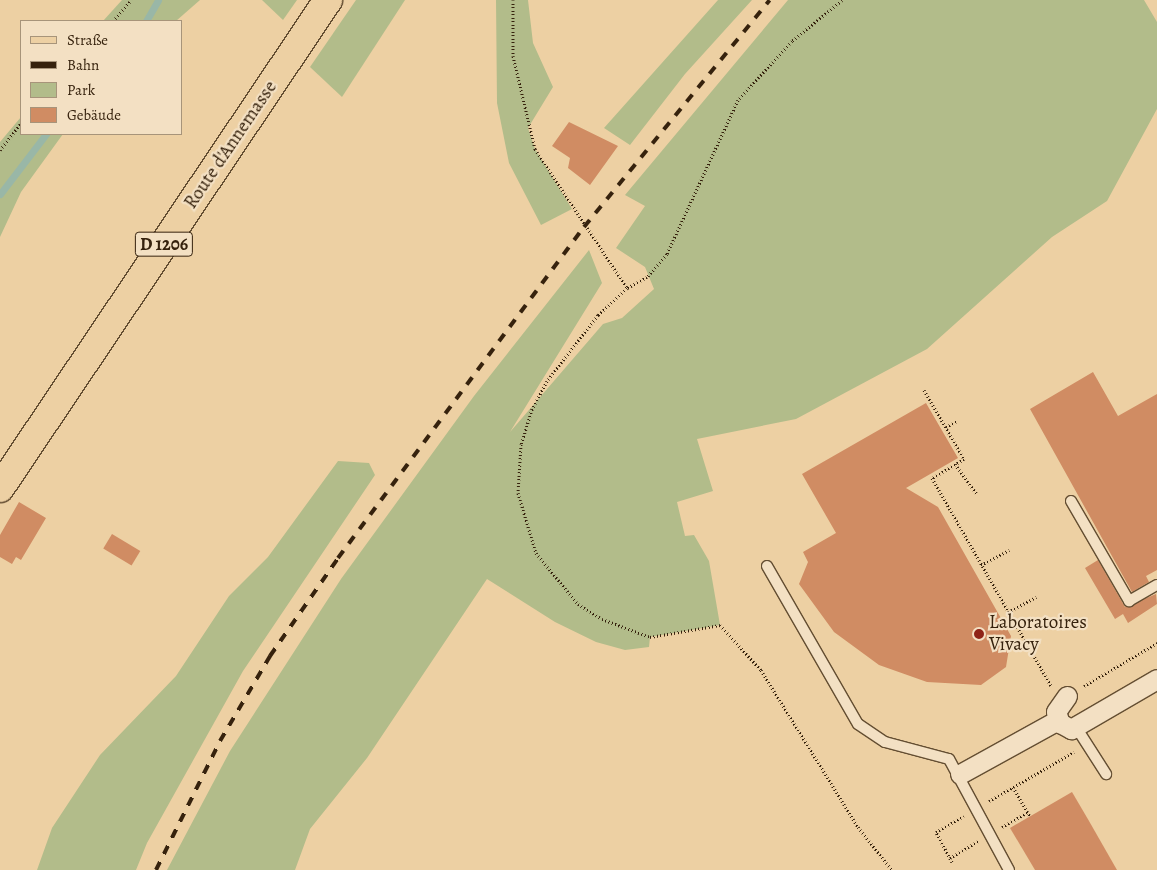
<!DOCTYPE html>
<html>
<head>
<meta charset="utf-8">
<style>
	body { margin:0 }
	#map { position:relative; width:1157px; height:870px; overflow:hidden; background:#edd0a3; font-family:Alegreya,serif }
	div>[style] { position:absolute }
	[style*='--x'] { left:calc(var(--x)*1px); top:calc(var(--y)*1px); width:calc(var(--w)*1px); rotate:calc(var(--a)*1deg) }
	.green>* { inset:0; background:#b2bc8a }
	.stream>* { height:7px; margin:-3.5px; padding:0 3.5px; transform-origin:3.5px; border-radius:3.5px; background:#99b7a7 }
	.building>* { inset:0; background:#d08c63; transform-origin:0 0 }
	.path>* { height:3px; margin-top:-1.5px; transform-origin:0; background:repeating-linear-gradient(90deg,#36220d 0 1px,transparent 0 3.5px) }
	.roads { filter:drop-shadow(1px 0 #644e32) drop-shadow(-1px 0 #644e32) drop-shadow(0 1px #644e32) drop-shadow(0 -1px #644e32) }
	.service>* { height:10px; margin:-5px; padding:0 5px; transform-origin:5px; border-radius:5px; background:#f3e0c3 }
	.minor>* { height:19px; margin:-9.5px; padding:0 9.5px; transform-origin:9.5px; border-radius:9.5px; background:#f3e0c3 }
	.primary>* { height:28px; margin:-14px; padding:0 14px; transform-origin:14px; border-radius:14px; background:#edd0a3 }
	.rail>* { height:4px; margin-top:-2px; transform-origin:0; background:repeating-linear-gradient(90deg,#36220d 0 9px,transparent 0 18px) }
	.dots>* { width:14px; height:14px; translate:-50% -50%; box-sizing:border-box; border:2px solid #f3e0c3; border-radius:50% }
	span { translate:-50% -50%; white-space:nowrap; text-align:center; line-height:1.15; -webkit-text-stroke:4.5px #f3e0c3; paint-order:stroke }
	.shield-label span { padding:1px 4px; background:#f3e0c3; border:1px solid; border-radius:4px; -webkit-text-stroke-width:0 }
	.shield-label { font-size:18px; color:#36220d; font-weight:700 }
	.street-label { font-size:19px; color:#36220d }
	.poi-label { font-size:19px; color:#36220d }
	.left { translate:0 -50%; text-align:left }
	.legend { position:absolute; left:20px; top:20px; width:162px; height:115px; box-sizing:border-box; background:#f3e0c3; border:1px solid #a7947a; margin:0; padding:6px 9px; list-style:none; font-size:15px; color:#36220d }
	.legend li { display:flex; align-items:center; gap:10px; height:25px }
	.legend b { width:25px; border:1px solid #a7947a }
</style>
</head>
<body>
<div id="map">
	<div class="green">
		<div style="clip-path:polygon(122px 0,200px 0,176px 21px,103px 21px)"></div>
		<div style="clip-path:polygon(262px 0,297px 0,283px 20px)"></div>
		<div style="clip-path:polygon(356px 0,405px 0,342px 97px,310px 67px)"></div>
		<div style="clip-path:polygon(496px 0,528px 0,533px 43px,553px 87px,528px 128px,535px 149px,572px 209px,541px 225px,509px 163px,497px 103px)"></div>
		<div style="clip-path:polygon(718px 0,752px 0,685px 74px,630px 145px,604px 128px)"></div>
		<div style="clip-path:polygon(788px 0,1144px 0,1157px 22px,1157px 109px,1107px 201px,1052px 237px,927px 349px,796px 419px,697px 439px,713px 491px,677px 502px,685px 536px,694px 535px,709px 561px,720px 625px,650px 637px,649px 647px,625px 650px,596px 642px,555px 622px,487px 579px,367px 758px,310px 829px,295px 870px,167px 870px,230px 751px,341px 579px,474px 396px,589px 250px,602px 283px,510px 432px,603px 324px,622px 318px,654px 289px,645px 267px,616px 248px,645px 206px,625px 195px)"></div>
		<div style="clip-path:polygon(21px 117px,21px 134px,63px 134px,21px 192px,0 237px,0 142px)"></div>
		<div style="clip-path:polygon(338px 461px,369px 463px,375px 475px,243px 671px,147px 843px,136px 870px,37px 870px,52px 828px,100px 755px,176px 676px,229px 596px,268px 557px)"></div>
	</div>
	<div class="stream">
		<div style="--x:146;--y:21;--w:24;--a:-60"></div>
		<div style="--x:0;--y:194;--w:76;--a:-52.5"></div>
	</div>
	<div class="building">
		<div style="clip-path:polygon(569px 122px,618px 146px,590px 185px,568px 168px,570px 158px,552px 146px)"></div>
		<div style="clip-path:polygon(1093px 372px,1118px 416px,1157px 394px,1157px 570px,1146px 576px,1149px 582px,1132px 592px,1030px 409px)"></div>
		<div style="clip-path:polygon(926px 403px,958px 458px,906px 488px,938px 507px,1011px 636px,1006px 667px,981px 685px,927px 682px,879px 665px,834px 632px,799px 584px,808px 562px,803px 552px,836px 533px,802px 474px)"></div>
		<div style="clip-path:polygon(19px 502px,46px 518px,21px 560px,16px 557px,12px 564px,0 557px,0 535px)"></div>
		<div style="left:112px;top:534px;width:33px;height:17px;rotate:31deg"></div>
		<div style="clip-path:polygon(1098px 560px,1125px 607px,1156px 594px,1157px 604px,1128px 623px,1123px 614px,1115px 619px,1085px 568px)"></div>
		<div style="clip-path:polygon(1072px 792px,1089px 821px,1117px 870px,1035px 870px,1010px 828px)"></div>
	</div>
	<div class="path">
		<div style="--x:513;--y:0;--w:56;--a:90"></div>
		<div style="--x:513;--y:56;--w:96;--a:76.7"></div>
		<div style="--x:535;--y:149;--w:167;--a:56.5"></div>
		<div style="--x:842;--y:0;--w:65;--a:140.6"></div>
		<div style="--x:792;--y:41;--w:80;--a:132.5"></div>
		<div style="--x:738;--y:100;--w:170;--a:114.8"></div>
		<div style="--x:667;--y:254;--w:30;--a:131"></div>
		<div style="--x:647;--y:277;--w:23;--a:151"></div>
		<div style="--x:627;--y:288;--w:40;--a:137"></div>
		<div style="--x:598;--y:315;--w:83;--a:127.7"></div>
		<div style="--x:547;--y:381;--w:32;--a:118"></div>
		<div style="--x:532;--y:409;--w:37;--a:107"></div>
		<div style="--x:521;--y:444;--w:49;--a:93.5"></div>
		<div style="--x:518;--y:493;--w:63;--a:73.3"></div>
		<div style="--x:536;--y:553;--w:66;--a:50.5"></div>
		<div style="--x:578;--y:604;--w:28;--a:32"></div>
		<div style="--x:602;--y:619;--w:51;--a:20.6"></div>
		<div style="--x:650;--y:637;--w:71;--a:-9.7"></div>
		<div style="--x:720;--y:625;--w:61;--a:47.7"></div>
		<div style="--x:761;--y:670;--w:185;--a:58.3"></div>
		<div style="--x:858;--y:827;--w:55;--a:51.7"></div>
		<div style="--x:113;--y:21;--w:28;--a:-49"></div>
		<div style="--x:0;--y:150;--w:34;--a:-52"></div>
		<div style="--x:924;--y:390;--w:80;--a:59.9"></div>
		<div style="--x:964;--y:459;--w:37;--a:149"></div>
		<div style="--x:932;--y:478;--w:240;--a:60.2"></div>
		<div style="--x:946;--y:427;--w:13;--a:-29"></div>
		<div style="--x:955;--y:464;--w:37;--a:54"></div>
		<div style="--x:981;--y:565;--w:32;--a:-28"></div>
		<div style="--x:1008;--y:612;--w:32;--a:-28"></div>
		<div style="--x:1084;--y:686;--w:85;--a:-30.5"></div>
		<div style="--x:1013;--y:787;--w:34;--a:60"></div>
		<div style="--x:989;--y:801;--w:98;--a:-30"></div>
		<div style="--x:1002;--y:827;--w:30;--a:-30"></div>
		<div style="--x:950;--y:858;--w:33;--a:-31"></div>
		<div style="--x:952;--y:862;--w:34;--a:-118"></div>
		<div style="--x:936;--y:832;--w:32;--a:-30"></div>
	</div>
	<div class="roads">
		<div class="service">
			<div style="--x:1071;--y:501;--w:116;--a:59.9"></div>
			<div style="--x:1129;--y:601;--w:32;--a:-30"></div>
			<div style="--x:767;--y:566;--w:182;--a:60.1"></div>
			<div style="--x:858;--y:724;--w:32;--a:34"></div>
			<div style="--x:885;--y:742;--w:66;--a:14.9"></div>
			<div style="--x:949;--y:759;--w:126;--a:61.6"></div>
			<div style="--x:1076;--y:727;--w:56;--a:57.4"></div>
		</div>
		<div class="minor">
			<div style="--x:1067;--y:696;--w:19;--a:125"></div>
			<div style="--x:1056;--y:712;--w:12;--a:70"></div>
			<div style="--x:1060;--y:723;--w:13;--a:29"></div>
			<div style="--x:1071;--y:729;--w:99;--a:-30.2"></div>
			<div style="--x:960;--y:774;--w:112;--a:-28.9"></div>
		</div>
		<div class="primary">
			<div style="--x:0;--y:488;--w:588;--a:-56.09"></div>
		</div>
	</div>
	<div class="rail">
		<div style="--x:156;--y:870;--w:144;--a:-63.6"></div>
		<div style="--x:220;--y:741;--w:99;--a:-59.5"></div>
		<div style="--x:270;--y:656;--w:119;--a:-55.2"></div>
		<div style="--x:338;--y:558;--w:412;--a:-53.4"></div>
		<div style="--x:584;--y:227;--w:293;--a:-50.7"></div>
	</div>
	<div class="dots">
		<div style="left:979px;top:634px;background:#8f2418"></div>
	</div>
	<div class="shield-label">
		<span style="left:164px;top:244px">D 1206</span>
	</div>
	<div class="street-label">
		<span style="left:231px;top:145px;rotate:-56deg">Route d'Annemasse</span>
	</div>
	<div class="poi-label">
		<span class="left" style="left:989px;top:634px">Laboratoires<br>Vivacy</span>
	</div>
	<ul class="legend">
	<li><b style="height:6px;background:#edd0a3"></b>Straße</li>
	<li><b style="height:6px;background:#36220d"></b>Bahn</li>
	<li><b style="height:14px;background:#b2bc8a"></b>Park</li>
	<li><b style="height:14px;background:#d08c63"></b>Gebäude</li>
	</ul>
</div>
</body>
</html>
